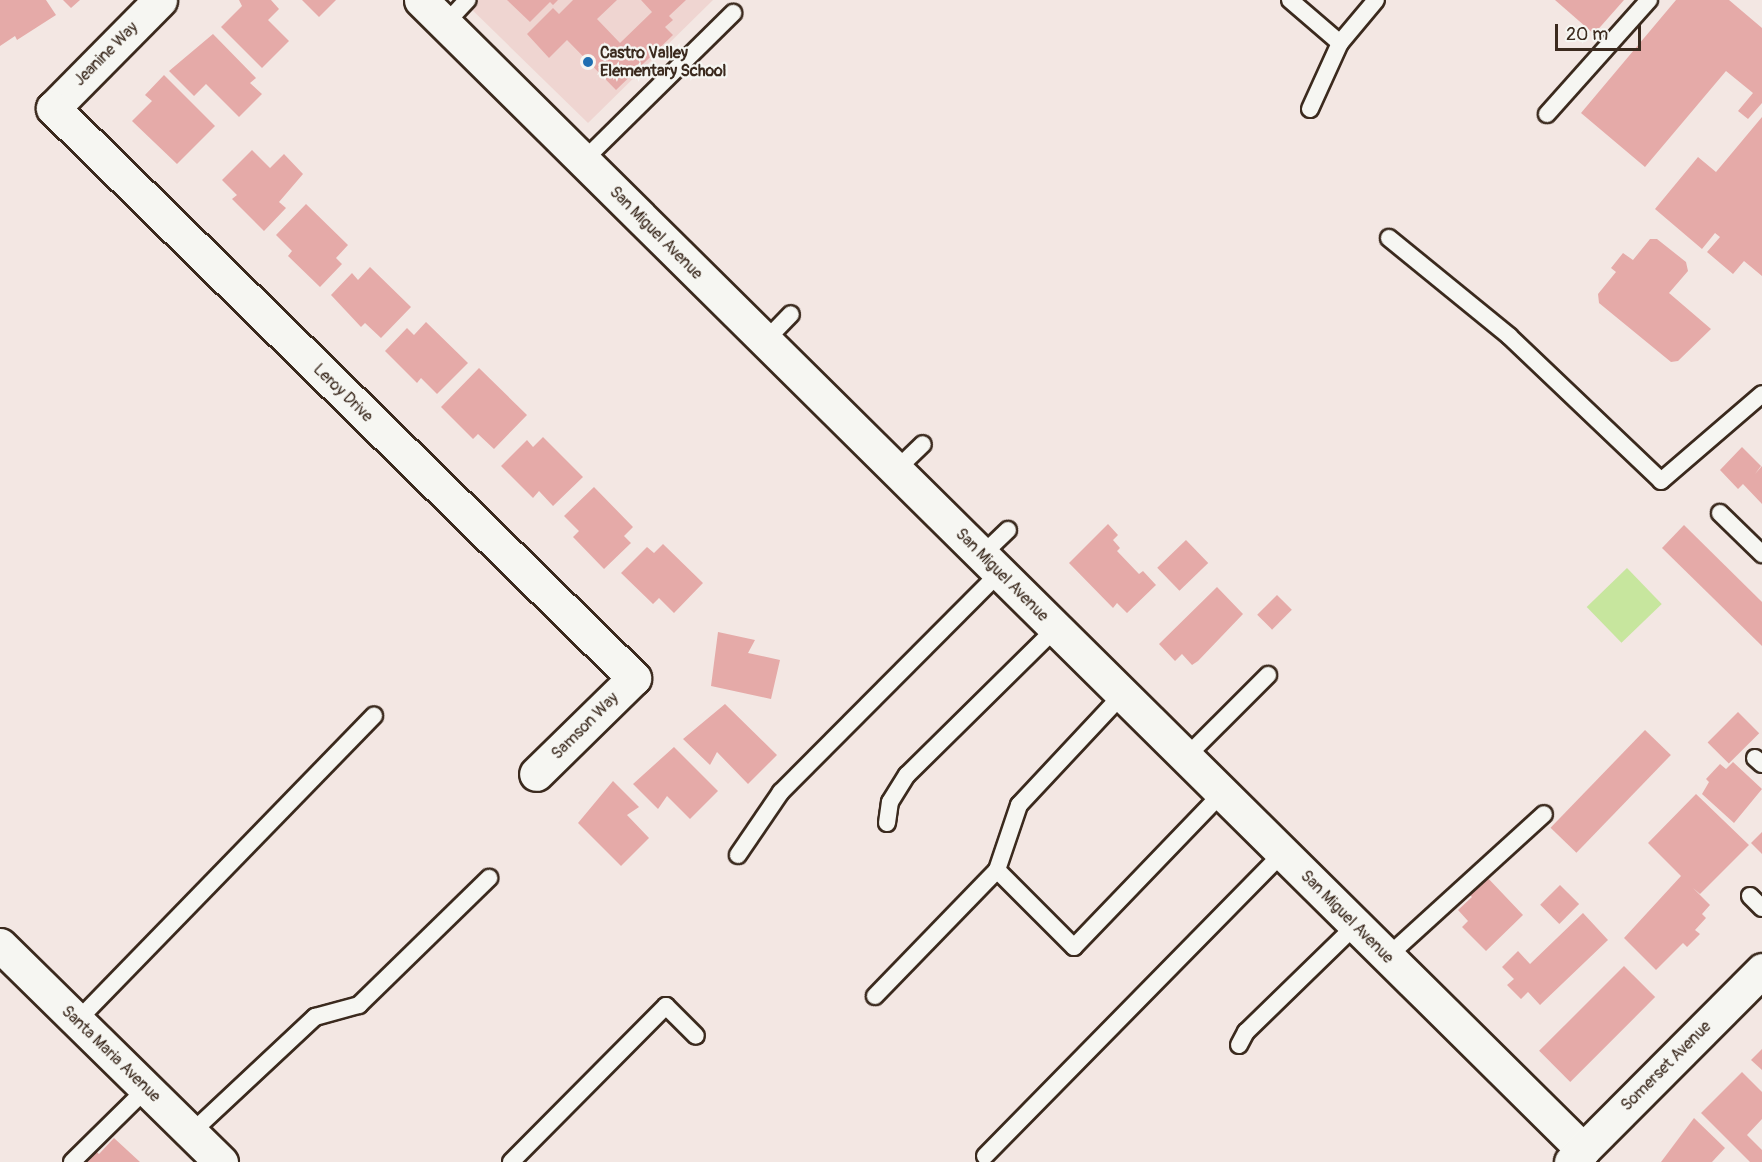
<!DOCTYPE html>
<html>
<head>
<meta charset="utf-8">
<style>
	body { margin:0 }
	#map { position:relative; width:1762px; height:1162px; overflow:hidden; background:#f3e7e3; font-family:Pangolin,sans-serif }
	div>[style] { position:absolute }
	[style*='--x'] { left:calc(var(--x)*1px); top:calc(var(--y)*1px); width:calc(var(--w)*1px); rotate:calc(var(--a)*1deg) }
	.built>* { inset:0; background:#efd5d1 }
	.green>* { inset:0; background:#c7e69e; transform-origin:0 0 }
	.building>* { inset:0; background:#e5aaa8; transform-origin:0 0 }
	.roads { filter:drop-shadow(2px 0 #3b2a1e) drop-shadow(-2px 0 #3b2a1e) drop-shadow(0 2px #3b2a1e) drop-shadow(0 -2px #3b2a1e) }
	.service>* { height:16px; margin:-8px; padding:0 8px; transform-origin:8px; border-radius:8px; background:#f6f6f2 }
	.minor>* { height:33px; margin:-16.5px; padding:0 16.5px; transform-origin:16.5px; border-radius:16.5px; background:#f6f6f2 }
	.tertiary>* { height:33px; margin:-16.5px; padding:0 16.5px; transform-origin:16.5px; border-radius:16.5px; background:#f6f6f2 }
	.dots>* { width:16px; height:16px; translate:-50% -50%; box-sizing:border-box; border:3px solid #f6f6f2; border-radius:50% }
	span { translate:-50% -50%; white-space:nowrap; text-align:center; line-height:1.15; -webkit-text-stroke:4.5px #f6f6f2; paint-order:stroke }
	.poi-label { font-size:16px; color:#3b2a1e; font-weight:700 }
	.left { translate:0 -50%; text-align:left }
	.street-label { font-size:16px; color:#3b2a1e }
	.scale { position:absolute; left:1555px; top:24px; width:86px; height:27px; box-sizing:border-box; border:3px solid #3b2a1e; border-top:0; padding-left:8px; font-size:18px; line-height:21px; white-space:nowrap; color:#3b2a1e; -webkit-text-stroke:4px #f6f6f2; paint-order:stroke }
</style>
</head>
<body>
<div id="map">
	<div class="built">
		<div style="clip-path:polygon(462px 0,713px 0,588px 123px)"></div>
	</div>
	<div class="green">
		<div style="left:1627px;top:568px;width:50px;height:56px;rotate:46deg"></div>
	</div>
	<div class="building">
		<div style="clip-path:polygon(0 0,46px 0,56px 15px,17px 40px,15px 36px,0 46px)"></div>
		<div style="clip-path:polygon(63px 0,80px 0,71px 8px)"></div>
		<div style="clip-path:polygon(239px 0,271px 0,279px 9px,268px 20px,289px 41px,262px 68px,221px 27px,242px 6px)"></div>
		<div style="clip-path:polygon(302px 0,336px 0,319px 17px)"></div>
		<div style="clip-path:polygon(507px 0,558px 0,553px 5px,550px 2px,530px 22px)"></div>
		<div style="clip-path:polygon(573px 0,617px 0,597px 19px,620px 43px,652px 12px,641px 0,686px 0,669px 16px,673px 20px,665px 27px,673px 35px,616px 90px,567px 40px,549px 58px,527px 34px,553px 8px,559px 14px)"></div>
		<div style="clip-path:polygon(1555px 0,1624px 0,1594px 34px)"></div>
		<div style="clip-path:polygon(1676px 0,1729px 0,1762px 28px,1762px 103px,1748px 119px,1738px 111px,1753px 93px,1726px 71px,1645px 167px,1581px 113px)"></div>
		<div style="clip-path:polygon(213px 34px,256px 78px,250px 83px,262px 94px,239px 117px,206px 84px,194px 96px,169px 71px)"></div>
		<div style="clip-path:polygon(164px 75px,215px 126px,177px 164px,132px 121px,152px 101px,145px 95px)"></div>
		<div style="clip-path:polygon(1762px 117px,1762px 276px,1744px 261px,1733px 274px,1707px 252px,1720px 237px,1715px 233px,1702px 249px,1655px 209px,1698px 157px,1716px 172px)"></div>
		<div style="clip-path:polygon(252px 150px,270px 168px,284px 154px,303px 174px,279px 202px,286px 208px,264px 231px,232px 199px,237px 195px,222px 180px)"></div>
		<div style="clip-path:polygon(306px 204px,348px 245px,336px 258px,342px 264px,320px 287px,288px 256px,292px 251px,276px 235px)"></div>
		<div style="clip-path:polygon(1650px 239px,1657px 239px,1686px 262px,1688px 271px,1669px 293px,1711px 329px,1678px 361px,1671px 362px,1599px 303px,1598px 294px,1616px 272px,1611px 268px,1623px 253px,1633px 260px)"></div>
		<div style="clip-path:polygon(370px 267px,411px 307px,381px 338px,365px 323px,361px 327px,331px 295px,352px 273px,358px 280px)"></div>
		<div style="clip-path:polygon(426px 322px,468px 363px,437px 394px,421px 378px,417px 383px,385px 351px,407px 328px,414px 335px)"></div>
		<div style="clip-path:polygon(479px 368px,527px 415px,494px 449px,478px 434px,473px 439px,441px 407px)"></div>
		<div style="clip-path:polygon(543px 437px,583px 477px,553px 506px,539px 491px,533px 498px,501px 466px,527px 440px,533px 447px)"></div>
		<div style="clip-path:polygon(1742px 447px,1761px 466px,1755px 474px,1762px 466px,1762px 504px,1743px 484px,1738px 489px,1720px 470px)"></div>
		<div style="clip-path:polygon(594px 487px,633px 527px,624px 536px,631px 543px,604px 569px,573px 537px,579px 531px,564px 516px)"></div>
		<div style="clip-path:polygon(1108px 524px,1118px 535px,1113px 540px,1120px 548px,1117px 551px,1139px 574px,1143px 571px,1156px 585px,1127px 613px,1117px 603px,1113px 608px,1069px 563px)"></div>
		<div style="clip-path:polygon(1684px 525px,1762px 602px,1762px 646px,1662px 548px)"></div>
		<div style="left:1186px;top:540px;width:32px;height:40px;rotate:46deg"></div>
		<div style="clip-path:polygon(663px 544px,703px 583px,674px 613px,659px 598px,653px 604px,621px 573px,647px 547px,654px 553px)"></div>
		<div style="clip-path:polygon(1217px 587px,1243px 614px,1198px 661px,1192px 665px,1182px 654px,1175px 661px,1159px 644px)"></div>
		<div style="left:1277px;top:595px;width:21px;height:28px;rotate:45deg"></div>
		<div style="clip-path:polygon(718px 632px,755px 640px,748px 653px,780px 660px,771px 699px,711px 686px)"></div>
		<div style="clip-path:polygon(725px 704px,777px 755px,748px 784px,717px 752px,710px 765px,683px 739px)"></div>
		<div style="left:1738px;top:712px;width:30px;height:43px;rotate:45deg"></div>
		<div style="left:1645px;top:730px;width:36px;height:136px;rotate:44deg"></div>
		<div style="clip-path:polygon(674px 747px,718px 791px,690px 819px,667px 796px,658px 809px,633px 784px)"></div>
		<div style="clip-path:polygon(1733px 762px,1762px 789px,1734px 823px,1702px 794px,1709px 782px,1706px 779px,1720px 764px,1726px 769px)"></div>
		<div style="clip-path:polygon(613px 781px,639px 807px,627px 815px,649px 838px,621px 866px,578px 823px)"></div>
		<div style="clip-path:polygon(1696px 794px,1749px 845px,1700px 894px,1693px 888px,1710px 905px,1702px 914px,1706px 918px,1695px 930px,1700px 934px,1687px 947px,1683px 943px,1656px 970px,1624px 938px,1681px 876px,1648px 843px)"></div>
		<div style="clip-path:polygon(1762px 832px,1762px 854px,1751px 843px)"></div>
		<div style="clip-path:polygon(1485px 875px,1523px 915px,1486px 951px,1462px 927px,1468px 921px,1458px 910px,1472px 897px,1467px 892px)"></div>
		<div style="left:1560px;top:885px;width:27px;height:28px;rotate:45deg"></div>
		<div style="clip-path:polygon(1583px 913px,1608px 940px,1540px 1005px,1528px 992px,1521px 999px,1507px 985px,1514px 979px,1502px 967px,1518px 951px,1530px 964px)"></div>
		<div style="left:1624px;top:966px;width:44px;height:120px;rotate:45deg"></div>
		<div style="clip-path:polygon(1762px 1049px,1762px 1070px,1751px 1060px)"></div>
		<div style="clip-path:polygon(1742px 1072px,1762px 1092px,1762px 1119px,1747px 1135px,1762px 1150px,1762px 1162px,1750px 1162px,1701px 1113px)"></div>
		<div style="clip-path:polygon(1694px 1118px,1725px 1148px,1712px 1162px,1661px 1162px)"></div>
		<div style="clip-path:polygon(114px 1138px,140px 1162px,85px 1162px,96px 1151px,99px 1154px)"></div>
	</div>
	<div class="roads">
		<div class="service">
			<div style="--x:1290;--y:0;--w:66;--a:40.7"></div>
			<div style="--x:445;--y:24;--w:33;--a:-47"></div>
			<div style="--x:1310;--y:109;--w:72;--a:-65.6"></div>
			<div style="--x:1340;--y:43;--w:56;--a:-50.1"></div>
			<div style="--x:1547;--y:114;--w:153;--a:-48.2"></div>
			<div style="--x:583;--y:161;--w:211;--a:-44.6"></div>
			<div style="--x:1389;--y:238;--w:155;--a:39.2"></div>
			<div style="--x:1509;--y:336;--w:210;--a:43.6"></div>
			<div style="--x:1661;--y:481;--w:133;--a:-40.7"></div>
			<div style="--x:765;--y:341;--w:37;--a:-46"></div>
			<div style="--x:896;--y:470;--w:37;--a:-44"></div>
			<div style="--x:1720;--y:513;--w:59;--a:44.3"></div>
			<div style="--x:982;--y:555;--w:36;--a:-44"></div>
			<div style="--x:1186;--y:757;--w:116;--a:-45"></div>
			<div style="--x:1755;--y:758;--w:9;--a:41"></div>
			<div style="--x:887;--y:823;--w:21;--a:-82"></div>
			<div style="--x:890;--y:802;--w:32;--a:-58"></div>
			<div style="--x:907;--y:775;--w:209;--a:-44.6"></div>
			<div style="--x:738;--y:855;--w:76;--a:-55.7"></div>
			<div style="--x:781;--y:792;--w:309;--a:-45.1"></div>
			<div style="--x:997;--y:870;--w:109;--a:45"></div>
			<div style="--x:1074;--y:947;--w:214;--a:-46.1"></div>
			<div style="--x:1750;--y:896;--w:17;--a:45"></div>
			<div style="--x:1387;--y:957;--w:212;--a:-42.3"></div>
			<div style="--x:875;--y:996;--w:175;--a:-45.9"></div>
			<div style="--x:997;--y:870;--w:69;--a:-71.3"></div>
			<div style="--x:1019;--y:805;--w:152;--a:-46.9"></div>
			<div style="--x:77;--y:1021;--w:426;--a:-45.8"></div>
			<div style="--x:1239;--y:1045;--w:15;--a:-62"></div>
			<div style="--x:1246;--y:1032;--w:153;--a:-44.2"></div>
			<div style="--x:191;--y:1133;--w:170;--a:-43.1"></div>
			<div style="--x:315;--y:1017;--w:46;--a:-15.3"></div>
			<div style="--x:359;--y:1005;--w:182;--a:-44.3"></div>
			<div style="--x:985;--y:1156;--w:425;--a:-45.5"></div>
			<div style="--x:72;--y:1162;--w:104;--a:-44.6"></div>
			<div style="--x:511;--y:1162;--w:220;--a:-45.2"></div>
			<div style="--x:666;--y:1006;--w:42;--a:45"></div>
		</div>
		<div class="minor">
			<div style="--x:160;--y:0;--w:152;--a:134.7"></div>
			<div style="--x:53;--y:108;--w:814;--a:44.45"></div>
			<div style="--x:634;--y:678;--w:137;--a:135.6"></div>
			<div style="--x:421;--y:0;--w:1635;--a:44.7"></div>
			<div style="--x:0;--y:945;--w:310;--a:44.5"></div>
		</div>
		<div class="tertiary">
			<div style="--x:1571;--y:1162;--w:271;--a:-45.1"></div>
		</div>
	</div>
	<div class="dots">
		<div style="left:588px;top:62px;background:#1f6fb2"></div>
	</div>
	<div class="poi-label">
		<span class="left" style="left:600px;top:62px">Castro Valley<br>Elementary School</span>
	</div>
	<div class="street-label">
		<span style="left:106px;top:54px;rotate:-45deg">Jeanine Way</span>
		<span style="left:656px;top:233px;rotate:45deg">San Miguel Avenue</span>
		<span style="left:343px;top:393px;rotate:44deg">Leroy Drive</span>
		<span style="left:1002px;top:575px;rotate:45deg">San Miguel Avenue</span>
		<span style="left:585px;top:726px;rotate:-45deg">Samson Way</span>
		<span style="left:1347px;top:917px;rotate:45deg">San Miguel Avenue</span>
		<span style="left:111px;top:1054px;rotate:44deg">Santa Maria Avenue</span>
		<span style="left:1666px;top:1066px;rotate:-45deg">Somerset Avenue</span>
	</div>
	<div class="scale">20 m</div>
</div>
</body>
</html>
